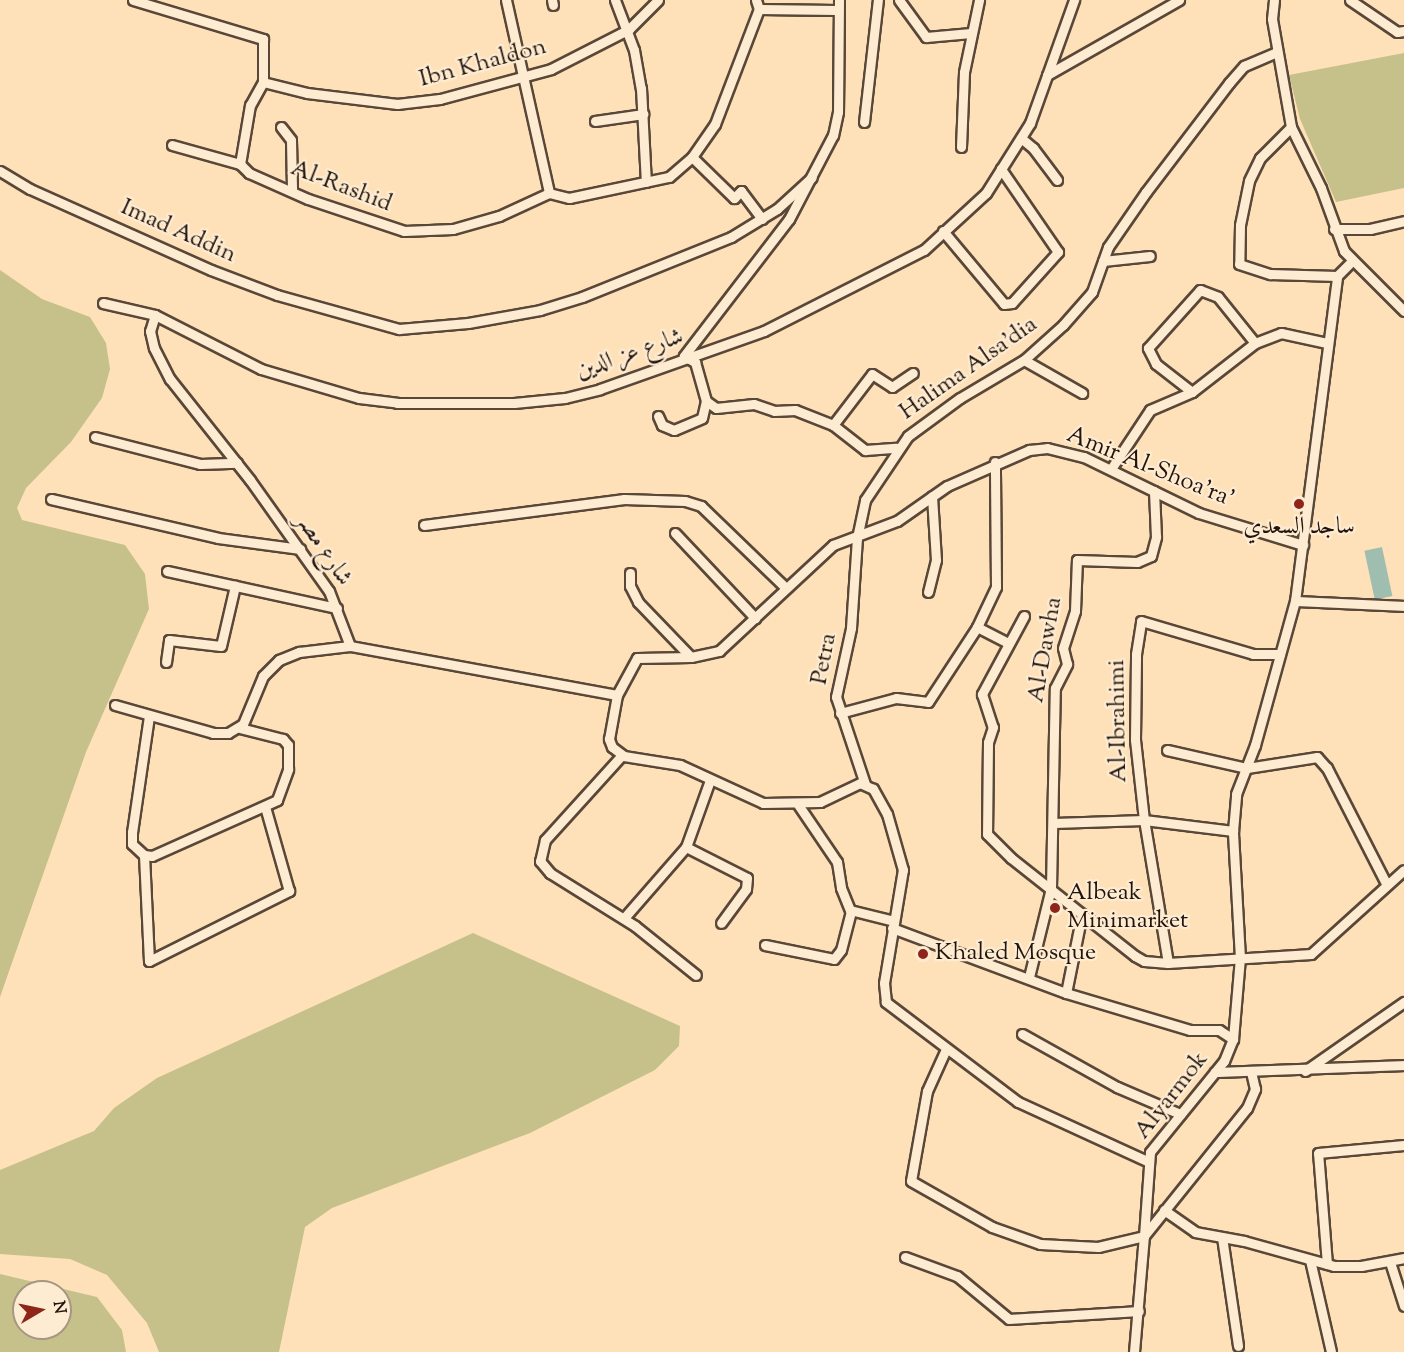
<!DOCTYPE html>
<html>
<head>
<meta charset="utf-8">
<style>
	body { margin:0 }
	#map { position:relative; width:1404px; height:1352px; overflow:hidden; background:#fee1b9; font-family:"Sorts Mill Goudy",Amiri,serif }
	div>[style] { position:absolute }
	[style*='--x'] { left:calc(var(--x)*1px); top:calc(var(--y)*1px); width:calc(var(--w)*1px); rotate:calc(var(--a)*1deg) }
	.green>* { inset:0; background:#c6c18a }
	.water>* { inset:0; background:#a0beaf; transform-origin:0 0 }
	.roads { filter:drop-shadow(2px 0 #594738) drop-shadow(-2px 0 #594738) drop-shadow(0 2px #594738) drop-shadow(0 -2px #594738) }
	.minor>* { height:9px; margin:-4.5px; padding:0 4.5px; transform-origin:4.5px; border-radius:4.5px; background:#feecd2 }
	.dots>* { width:16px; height:16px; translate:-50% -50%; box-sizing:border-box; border:3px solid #feecd2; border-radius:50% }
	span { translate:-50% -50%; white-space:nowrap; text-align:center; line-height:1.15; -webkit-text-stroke:4.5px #feecd2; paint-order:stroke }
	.street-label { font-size:24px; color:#22140d }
	.poi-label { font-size:24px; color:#22140d }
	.left { translate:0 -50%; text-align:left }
	.north { position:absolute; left:12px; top:1280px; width:60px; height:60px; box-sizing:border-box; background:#feecd2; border:2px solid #a69683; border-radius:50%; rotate:81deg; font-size:16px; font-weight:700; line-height:24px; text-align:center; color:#22140d }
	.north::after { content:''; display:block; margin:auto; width:21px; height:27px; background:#8f2418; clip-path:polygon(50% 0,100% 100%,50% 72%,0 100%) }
</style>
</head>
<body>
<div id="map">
	<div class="green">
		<div style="clip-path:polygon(1404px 53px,1404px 188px,1336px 202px,1300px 119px,1289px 75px)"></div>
		<div style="clip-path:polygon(0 270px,42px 299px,90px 317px,106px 343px,110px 369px,102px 398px,71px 442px,26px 488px,17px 508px,22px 520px,125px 545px,145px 574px,149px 609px,86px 752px,0 997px)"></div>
		<div style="clip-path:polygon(473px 933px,680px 1026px,679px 1046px,655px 1070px,530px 1133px,332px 1208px,305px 1227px,279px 1352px,159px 1352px,147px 1323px,107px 1275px,70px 1259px,0 1254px,0 1170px,94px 1131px,114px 1108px,157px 1078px)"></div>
		<div style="clip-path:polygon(evenodd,0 1274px,97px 1297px,122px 1330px,126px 1352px,0 1352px,0 1274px,24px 1292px,60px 1292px,60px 1328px,24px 1328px,24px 1292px)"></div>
	</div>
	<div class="water">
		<div style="left:1382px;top:547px;width:50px;height:18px;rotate:78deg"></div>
	</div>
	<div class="roads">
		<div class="minor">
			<div style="--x:133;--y:0;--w:136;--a:16.7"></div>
			<div style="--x:263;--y:39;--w:43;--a:90"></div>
			<div style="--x:263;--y:82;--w:45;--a:14"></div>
			<div style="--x:307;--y:93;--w:91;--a:7"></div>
			<div style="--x:397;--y:104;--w:43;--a:-6.6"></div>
			<div style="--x:440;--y:99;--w:115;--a:-15.1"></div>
			<div style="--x:551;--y:69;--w:88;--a:-27.1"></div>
			<div style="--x:629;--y:29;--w:41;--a:-45"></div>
			<div style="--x:506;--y:0;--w:198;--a:77.4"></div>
			<div style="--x:552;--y:0;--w:5;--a:79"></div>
			<div style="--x:615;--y:0;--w:53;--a:69.2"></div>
			<div style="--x:634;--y:50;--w:39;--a:80"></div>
			<div style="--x:641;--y:88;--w:94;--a:87"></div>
			<div style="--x:756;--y:0;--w:9;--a:72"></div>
			<div style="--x:759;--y:9;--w:77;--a:0.7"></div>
			<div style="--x:839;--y:0;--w:112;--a:90.5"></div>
			<div style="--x:838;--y:112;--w:24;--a:102"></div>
			<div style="--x:833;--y:135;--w:95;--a:117.6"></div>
			<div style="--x:789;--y:219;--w:173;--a:127.5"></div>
			<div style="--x:684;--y:356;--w:13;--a:29"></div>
			<div style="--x:695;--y:362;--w:41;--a:74.2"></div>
			<div style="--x:706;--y:401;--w:12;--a:35"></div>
			<div style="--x:716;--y:408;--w:38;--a:-6"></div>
			<div style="--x:754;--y:404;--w:21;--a:19"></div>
			<div style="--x:774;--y:411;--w:21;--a:-3"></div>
			<div style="--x:795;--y:410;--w:41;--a:21.5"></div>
			<div style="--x:833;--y:425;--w:41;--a:38"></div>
			<div style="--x:865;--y:450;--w:31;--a:-4"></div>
			<div style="--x:899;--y:0;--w:46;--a:53.9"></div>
			<div style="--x:926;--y:37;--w:45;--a:-5.1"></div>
			<div style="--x:1274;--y:0;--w:19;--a:96"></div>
			<div style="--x:1272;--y:19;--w:110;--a:80"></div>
			<div style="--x:1291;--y:127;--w:68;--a:63.8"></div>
			<div style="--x:1321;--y:188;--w:67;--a:69.9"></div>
			<div style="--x:1344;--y:251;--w:85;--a:45"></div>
			<div style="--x:1350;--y:0;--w:57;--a:34.2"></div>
			<div style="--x:1397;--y:32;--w:7;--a:-8"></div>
			<div style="--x:1047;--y:75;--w:152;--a:-29.6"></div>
			<div style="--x:263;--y:82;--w:26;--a:119"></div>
			<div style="--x:250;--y:105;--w:60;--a:99.6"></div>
			<div style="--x:240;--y:164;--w:13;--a:45"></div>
			<div style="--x:249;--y:173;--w:64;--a:23.8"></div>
			<div style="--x:308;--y:199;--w:101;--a:18.4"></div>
			<div style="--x:404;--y:231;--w:49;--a:-2.3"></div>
			<div style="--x:453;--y:229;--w:48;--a:-15.8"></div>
			<div style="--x:499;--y:216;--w:55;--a:-24.7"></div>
			<div style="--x:595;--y:121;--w:49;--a:-8.3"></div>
			<div style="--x:864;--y:122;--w:123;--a:-83.5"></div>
			<div style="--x:281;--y:127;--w:16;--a:52"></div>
			<div style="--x:291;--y:140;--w:49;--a:88.8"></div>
			<div style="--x:1291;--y:127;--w:44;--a:135"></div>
			<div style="--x:1260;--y:158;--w:25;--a:116"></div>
			<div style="--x:1249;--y:181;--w:45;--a:101.6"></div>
			<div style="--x:1240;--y:225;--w:39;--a:91"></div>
			<div style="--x:1239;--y:264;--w:33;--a:18"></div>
			<div style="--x:1270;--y:274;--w:67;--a:1.7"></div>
			<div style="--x:1021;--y:138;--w:16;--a:40"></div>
			<div style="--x:1033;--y:148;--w:40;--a:53"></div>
			<div style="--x:172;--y:145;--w:71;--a:15.6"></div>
			<div style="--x:961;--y:147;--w:75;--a:-87.7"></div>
			<div style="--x:964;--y:72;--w:74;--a:-78.2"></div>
			<div style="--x:692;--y:157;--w:59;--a:44.3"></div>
			<div style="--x:734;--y:198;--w:10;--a:-45"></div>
			<div style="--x:741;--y:191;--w:35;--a:53"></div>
			<div style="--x:0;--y:171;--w:35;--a:31"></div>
			<div style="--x:30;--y:189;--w:198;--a:24.1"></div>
			<div style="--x:211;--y:270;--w:71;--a:20.7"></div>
			<div style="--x:277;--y:295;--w:127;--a:15.6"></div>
			<div style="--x:399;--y:329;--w:69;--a:-5"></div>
			<div style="--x:468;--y:323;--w:73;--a:-10.2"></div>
			<div style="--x:540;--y:310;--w:44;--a:-17.2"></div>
			<div style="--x:582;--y:297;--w:161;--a:-21.9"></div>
			<div style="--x:731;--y:237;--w:54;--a:-31.3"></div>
			<div style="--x:777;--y:209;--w:47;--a:-42.4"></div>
			<div style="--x:549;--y:193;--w:21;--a:14"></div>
			<div style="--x:569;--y:198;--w:102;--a:-11.9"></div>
			<div style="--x:669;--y:177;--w:30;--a:-41"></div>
			<div style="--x:692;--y:157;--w:40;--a:-55.1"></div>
			<div style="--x:715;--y:124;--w:123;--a:-69.1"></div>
			<div style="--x:1334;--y:229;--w:36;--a:0"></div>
			<div style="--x:1370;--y:229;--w:35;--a:-13"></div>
			<div style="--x:943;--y:231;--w:95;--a:50.1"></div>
			<div style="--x:1004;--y:304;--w:8;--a:-7"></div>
			<div style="--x:1012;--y:303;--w:69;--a:-48"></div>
			<div style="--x:1058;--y:252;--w:101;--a:-124.5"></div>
			<div style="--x:1103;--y:261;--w:47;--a:-6.1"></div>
			<div style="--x:103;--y:303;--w:53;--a:13"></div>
			<div style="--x:155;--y:315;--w:119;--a:27"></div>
			<div style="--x:261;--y:369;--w:102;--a:16.5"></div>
			<div style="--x:359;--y:398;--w:38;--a:7"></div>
			<div style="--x:397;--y:403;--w:117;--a:0"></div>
			<div style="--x:514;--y:403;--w:51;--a:-5.6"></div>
			<div style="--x:565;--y:398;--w:36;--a:-14"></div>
			<div style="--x:600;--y:389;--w:174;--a:-19.5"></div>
			<div style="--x:764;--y:331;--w:179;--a:-26.9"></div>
			<div style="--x:924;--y:250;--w:84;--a:-42.6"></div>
			<div style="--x:986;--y:193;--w:83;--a:-57.8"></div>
			<div style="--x:1030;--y:123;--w:131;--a:-70.3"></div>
			<div style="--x:155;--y:315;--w:17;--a:107"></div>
			<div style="--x:150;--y:331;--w:17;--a:77"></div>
			<div style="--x:154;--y:348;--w:35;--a:63"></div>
			<div style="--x:170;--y:379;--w:129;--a:51.6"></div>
			<div style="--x:250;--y:480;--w:136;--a:54.6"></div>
			<div style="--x:329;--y:591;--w:59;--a:69.1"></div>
			<div style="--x:350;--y:646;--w:271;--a:10.4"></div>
			<div style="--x:1024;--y:360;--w:67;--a:29.6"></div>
			<div style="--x:1192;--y:392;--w:46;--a:-142.1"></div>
			<div style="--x:1156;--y:364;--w:18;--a:-117"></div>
			<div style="--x:1148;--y:348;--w:78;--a:-48.1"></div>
			<div style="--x:1200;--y:290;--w:19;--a:21"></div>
			<div style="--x:1218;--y:297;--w:59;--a:51.2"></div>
			<div style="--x:658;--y:416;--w:10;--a:66"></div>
			<div style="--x:662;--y:425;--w:13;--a:23"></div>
			<div style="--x:674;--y:430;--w:30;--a:-23"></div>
			<div style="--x:702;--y:418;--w:17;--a:-77"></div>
			<div style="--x:833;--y:425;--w:64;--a:-52.6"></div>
			<div style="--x:872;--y:374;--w:24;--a:33"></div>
			<div style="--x:892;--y:387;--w:25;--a:-34"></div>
			<div style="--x:95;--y:437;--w:108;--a:14.4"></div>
			<div style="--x:200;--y:464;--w:37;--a:-2"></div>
			<div style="--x:1111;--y:469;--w:71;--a:-56.5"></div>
			<div style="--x:1150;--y:410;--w:46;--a:-23.2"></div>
			<div style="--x:1192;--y:392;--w:80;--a:-37.9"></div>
			<div style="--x:1255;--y:343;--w:28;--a:-21"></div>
			<div style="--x:1281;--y:333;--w:47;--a:12.3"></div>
			<div style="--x:51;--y:499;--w:171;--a:13.1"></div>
			<div style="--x:218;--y:538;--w:83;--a:7.6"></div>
			<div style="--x:424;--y:525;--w:202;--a:-7.4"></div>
			<div style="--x:624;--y:499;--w:61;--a:1.9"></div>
			<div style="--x:685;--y:501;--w:17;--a:17"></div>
			<div style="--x:701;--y:506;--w:118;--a:44"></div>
			<div style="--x:675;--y:533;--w:117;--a:46.7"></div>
			<div style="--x:167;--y:571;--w:174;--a:12.3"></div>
			<div style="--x:630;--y:573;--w:13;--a:90"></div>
			<div style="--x:630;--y:586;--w:18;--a:63"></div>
			<div style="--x:638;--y:602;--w:76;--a:46.1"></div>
			<div style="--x:928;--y:592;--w:33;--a:-76"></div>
			<div style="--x:936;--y:560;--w:64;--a:-93.6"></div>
			<div style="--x:1295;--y:601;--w:109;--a:2.6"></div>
			<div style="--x:1024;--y:616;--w:89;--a:118.3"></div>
			<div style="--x:982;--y:694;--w:35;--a:72"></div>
			<div style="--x:993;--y:727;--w:16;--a:108"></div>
			<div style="--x:988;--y:742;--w:92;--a:90.6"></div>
			<div style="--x:987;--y:834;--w:34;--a:45"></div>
			<div style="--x:1011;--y:858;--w:158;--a:38.3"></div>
			<div style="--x:1135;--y:956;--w:10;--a:29"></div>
			<div style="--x:1144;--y:961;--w:24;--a:5"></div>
			<div style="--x:1168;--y:963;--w:143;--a:-3.6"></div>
			<div style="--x:1311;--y:954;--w:125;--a:-42.1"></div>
			<div style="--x:977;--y:627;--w:35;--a:27"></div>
			<div style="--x:166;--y:662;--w:22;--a:-82"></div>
			<div style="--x:169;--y:640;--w:52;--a:6.6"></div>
			<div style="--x:221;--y:646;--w:62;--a:-76.9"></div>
			<div style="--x:115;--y:705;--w:102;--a:15.9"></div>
			<div style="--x:213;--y:733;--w:15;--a:0"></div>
			<div style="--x:228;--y:733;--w:17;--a:-31"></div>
			<div style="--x:243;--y:724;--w:52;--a:-67.4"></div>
			<div style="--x:263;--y:676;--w:23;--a:-45"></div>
			<div style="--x:279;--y:660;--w:22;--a:-22"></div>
			<div style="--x:299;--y:652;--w:51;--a:-6.7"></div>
			<div style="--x:840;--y:713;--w:58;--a:-15"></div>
			<div style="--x:896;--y:698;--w:32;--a:7"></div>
			<div style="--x:928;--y:702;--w:90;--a:-56.8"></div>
			<div style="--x:977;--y:627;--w:44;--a:-64.6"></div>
			<div style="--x:996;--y:587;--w:125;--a:-90.5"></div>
			<div style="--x:149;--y:716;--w:117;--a:98.3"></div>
			<div style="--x:132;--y:832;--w:12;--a:90"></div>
			<div style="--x:132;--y:844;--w:16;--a:43"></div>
			<div style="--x:144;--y:855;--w:8;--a:7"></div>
			<div style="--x:152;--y:856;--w:137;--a:-24.1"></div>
			<div style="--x:277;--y:800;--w:33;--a:-70"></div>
			<div style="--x:288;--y:769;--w:24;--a:-90"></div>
			<div style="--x:288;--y:745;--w:8;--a:-130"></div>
			<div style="--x:283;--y:739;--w:44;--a:-165.7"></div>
			<div style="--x:1167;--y:750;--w:82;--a:12.7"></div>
			<div style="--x:1247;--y:768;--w:71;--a:-8.9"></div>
			<div style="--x:1317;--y:757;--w:15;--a:48"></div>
			<div style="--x:1327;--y:768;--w:131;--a:62.9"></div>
			<div style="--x:622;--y:755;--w:115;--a:132.2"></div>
			<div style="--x:545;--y:840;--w:22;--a:103"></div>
			<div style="--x:540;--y:861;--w:16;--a:50"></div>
			<div style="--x:550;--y:873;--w:100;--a:31.9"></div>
			<div style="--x:635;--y:926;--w:78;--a:38.8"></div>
			<div style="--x:865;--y:784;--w:92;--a:-108.4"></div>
			<div style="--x:836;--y:697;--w:71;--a:-77.7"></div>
			<div style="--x:851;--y:628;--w:90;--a:-86.2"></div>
			<div style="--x:857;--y:538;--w:39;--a:-78"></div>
			<div style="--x:865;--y:500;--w:77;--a:-56.1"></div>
			<div style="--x:908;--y:436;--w:64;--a:-36.2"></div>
			<div style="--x:960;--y:398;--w:74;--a:-30.7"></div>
			<div style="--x:1024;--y:360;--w:52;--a:-41.9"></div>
			<div style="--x:1063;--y:325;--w:44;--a:-48.7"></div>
			<div style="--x:1092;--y:292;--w:48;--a:-70.4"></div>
			<div style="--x:1108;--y:247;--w:67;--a:-55.4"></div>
			<div style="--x:1146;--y:192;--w:137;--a:-52.7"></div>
			<div style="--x:1229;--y:83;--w:23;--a:-49"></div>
			<div style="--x:1244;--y:66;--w:36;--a:-23"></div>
			<div style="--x:797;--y:803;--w:71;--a:55.9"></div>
			<div style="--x:837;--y:862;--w:26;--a:81"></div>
			<div style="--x:841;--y:888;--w:24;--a:68"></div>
			<div style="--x:850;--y:910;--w:45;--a:14"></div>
			<div style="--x:1054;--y:823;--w:90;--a:-1.9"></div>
			<div style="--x:1144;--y:820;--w:90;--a:7"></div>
			<div style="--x:686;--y:847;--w:68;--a:26.9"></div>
			<div style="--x:747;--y:878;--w:11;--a:95"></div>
			<div style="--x:746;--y:889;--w:42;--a:126.3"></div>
			<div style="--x:144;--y:855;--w:106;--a:87.3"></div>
			<div style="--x:149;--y:961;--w:157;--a:-26.6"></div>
			<div style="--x:289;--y:891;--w:87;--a:-105.9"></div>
			<div style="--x:624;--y:918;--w:94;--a:-48.9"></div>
			<div style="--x:686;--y:847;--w:71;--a:-70.3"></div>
			<div style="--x:892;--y:928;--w:186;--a:20.5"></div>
			<div style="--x:1066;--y:993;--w:129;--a:16.6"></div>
			<div style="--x:1190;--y:1030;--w:29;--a:0"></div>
			<div style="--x:1219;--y:1030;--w:17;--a:33"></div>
			<div style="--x:765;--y:945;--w:70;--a:11.5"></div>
			<div style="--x:834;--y:959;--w:11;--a:-52"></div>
			<div style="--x:841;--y:950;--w:40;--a:-75.6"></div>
			<div style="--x:1168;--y:963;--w:145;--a:-99.5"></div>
			<div style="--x:1144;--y:820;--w:81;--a:-96.4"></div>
			<div style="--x:1135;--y:740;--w:86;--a:-89.3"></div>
			<div style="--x:1136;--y:654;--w:33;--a:-81"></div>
			<div style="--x:1141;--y:621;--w:117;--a:16.4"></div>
			<div style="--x:1253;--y:654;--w:27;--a:0"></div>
			<div style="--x:1029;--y:977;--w:92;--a:-76.1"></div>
			<div style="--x:1051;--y:888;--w:200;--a:-88.9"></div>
			<div style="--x:1055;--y:688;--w:27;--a:-63"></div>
			<div style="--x:1067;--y:664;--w:16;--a:-104"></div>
			<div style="--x:1063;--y:648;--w:39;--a:-72"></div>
			<div style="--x:1075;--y:611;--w:51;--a:-87.8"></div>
			<div style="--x:1077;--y:560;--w:60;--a:1.9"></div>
			<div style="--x:1137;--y:562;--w:15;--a:-23"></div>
			<div style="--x:1151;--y:556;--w:20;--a:-75"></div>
			<div style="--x:1156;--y:537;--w:46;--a:-92.5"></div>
			<div style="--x:1066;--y:993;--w:81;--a:-78.6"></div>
			<div style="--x:1022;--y:1034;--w:109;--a:29.2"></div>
			<div style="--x:1117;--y:1087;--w:69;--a:23.2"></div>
			<div style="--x:946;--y:1049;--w:46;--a:114.3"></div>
			<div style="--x:927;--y:1091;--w:91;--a:100.1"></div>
			<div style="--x:911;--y:1181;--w:93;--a:29.6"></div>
			<div style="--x:992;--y:1227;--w:51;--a:19.5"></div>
			<div style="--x:1040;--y:1244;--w:58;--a:3"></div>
			<div style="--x:1098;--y:1247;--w:47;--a:-13.4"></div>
			<div style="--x:1144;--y:1236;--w:84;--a:-85.9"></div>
			<div style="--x:1150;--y:1152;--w:117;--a:-50.9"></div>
			<div style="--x:1224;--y:1061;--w:24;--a:-68"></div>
			<div style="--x:1233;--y:1039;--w:81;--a:-85.1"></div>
			<div style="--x:1240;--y:958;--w:127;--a:-93.2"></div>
			<div style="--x:1233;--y:831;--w:37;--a:-85"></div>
			<div style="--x:1236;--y:794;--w:53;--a:-68.8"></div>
			<div style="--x:1255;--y:745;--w:149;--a:-74.5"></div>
			<div style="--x:1295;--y:601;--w:328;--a:-82.6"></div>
			<div style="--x:1337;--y:276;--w:21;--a:-45"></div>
			<div style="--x:1305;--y:1071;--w:121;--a:-34.9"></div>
			<div style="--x:1215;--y:1072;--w:189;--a:-2.1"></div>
			<div style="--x:1147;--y:1161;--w:142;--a:-155.4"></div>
			<div style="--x:1018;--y:1102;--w:166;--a:-142.9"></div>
			<div style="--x:886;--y:1002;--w:19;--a:-96"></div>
			<div style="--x:884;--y:983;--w:115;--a:-80.5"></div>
			<div style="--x:903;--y:870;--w:58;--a:-105.9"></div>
			<div style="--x:887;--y:814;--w:29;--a:-119"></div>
			<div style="--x:873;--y:789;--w:14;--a:-155"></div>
			<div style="--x:860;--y:783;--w:44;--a:154.6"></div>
			<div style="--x:820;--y:802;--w:57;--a:179"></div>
			<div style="--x:763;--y:803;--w:91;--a:-155.4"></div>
			<div style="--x:680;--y:765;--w:57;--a:-170.9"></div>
			<div style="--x:624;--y:756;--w:15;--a:-143"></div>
			<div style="--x:612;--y:747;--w:9;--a:-111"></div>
			<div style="--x:609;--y:739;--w:45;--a:-79.7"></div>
			<div style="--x:617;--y:695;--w:42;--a:-61.6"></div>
			<div style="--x:637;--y:658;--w:54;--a:-1.1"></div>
			<div style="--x:691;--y:657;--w:29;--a:-12"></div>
			<div style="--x:719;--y:651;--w:156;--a:-42.9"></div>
			<div style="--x:833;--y:545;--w:68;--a:-20.6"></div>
			<div style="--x:897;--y:521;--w:61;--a:-35"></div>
			<div style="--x:947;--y:486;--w:90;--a:-23.7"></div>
			<div style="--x:1029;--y:450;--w:18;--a:-6"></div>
			<div style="--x:1047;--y:448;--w:38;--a:14"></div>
			<div style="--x:1084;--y:457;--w:128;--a:26"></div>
			<div style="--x:1199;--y:513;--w:109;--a:17.1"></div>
			<div style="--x:1164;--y:1210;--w:38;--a:35"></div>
			<div style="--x:1195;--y:1232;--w:50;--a:10.4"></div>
			<div style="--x:1244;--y:1241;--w:93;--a:15.5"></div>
			<div style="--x:1334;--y:1266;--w:27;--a:0"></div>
			<div style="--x:1361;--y:1266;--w:44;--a:-10.5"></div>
			<div style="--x:1222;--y:1237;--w:110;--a:81.6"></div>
			<div style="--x:905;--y:1257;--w:55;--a:20.1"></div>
			<div style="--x:957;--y:1276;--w:67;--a:39.6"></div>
			<div style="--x:1009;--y:1319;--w:130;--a:-3.5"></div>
			<div style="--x:1310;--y:1260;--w:94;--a:77.1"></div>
			<div style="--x:1390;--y:1262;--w:46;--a:72.3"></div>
			<div style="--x:1327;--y:1264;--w:111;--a:-94.6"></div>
			<div style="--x:1318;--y:1153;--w:86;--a:-5.3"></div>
			<div style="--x:1134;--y:1352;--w:116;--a:-85.1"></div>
			<div style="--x:1144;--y:1236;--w:164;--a:-51.2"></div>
			<div style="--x:1247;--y:1108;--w:21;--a:-67"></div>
			<div style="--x:1255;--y:1089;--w:17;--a:-103"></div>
		</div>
	</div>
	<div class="dots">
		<div style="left:1299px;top:504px;background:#8f2418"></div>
		<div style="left:1055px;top:908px;background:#8f2418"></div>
		<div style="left:923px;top:954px;background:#8f2418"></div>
	</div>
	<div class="street-label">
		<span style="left:483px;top:64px;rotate:-15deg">Ibn Khaldon</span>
		<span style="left:341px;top:187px;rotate:21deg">Al-Rashid</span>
		<span style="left:178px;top:232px;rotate:24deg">Imad Addin</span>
		<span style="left:630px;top:355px;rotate:-19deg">شارع عز الدين</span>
		<span style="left:969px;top:369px;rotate:-35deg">Halima Alsa'dia</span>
		<span style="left:1150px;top:468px;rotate:22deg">Amir Al-Shoa'ra'</span>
		<span style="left:323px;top:550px;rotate:56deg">شارع مصر</span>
		<span style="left:1046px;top:650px;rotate:-80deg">Al-Dawha</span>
		<span style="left:825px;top:659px;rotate:-79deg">Petra</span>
		<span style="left:1119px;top:721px;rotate:-91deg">Al-Ibrahimi</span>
		<span style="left:1172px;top:1096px;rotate:-52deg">Alyarmok</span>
	</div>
	<div class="poi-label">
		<span style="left:1299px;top:528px">ساجد السعدي</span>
		<span class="left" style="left:1067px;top:908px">Albeak<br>Minimarket</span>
		<span class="left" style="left:935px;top:954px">Khaled Mosque</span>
	</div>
	<div class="north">N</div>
</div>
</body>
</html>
